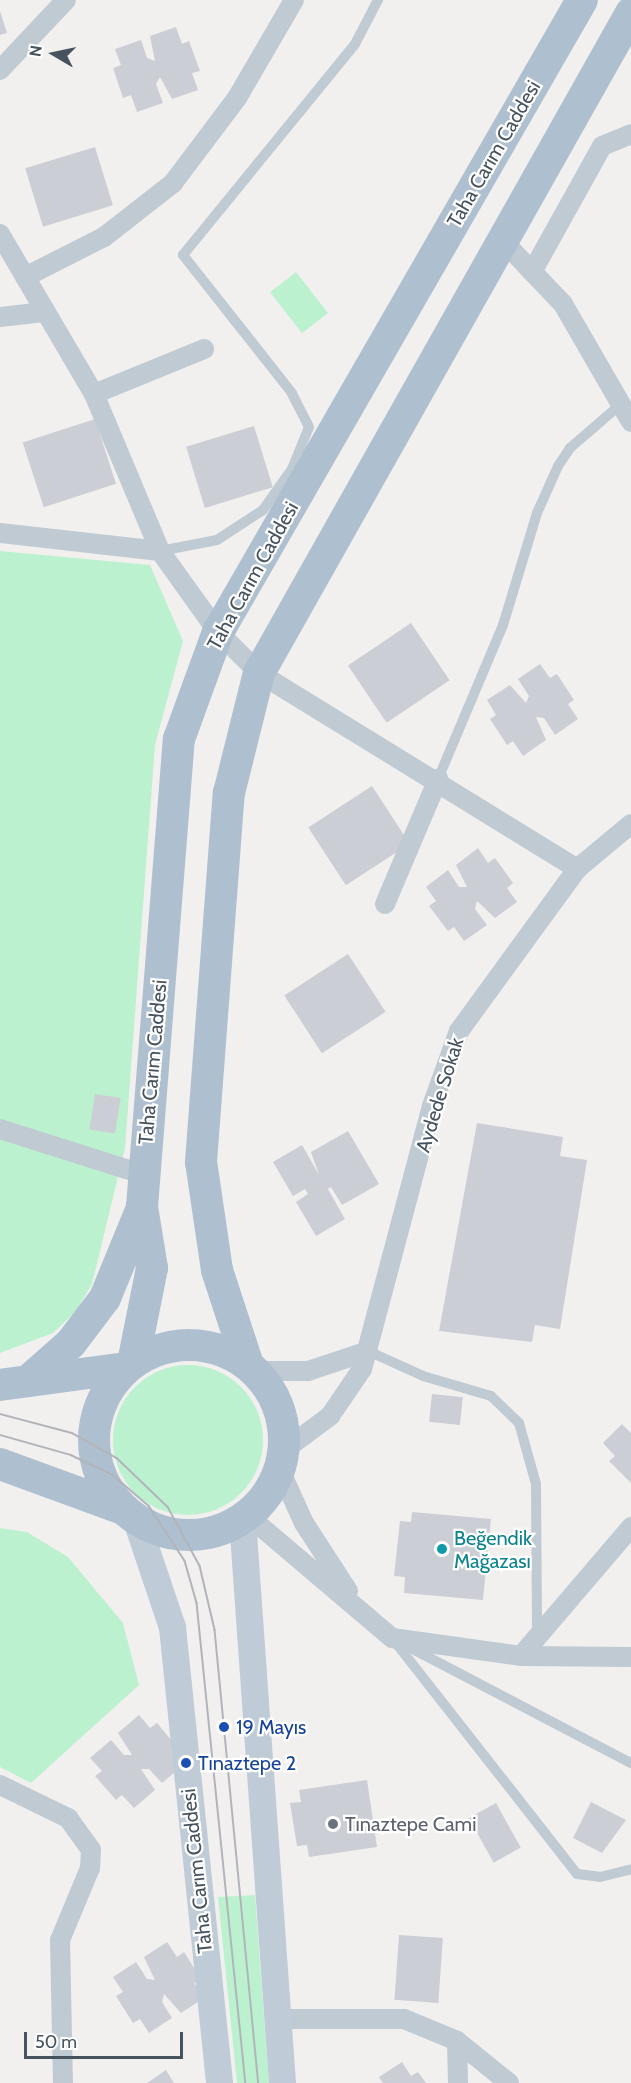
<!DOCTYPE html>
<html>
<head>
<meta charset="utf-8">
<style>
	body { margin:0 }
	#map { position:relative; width:631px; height:2083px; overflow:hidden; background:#f2efef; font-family:Cabin,sans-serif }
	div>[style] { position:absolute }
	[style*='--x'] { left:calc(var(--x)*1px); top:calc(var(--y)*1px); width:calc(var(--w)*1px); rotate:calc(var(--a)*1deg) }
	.green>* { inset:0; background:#bcf1d0; transform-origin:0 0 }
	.round { border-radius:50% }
	.building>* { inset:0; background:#cbced4; transform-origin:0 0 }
	.service>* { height:10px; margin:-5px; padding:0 5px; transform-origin:5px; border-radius:5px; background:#bfcad2 }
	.minor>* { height:20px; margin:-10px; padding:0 10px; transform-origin:10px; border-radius:10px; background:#bfcad2 }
	.secondary>* { height:27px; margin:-13.5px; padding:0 13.5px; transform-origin:13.5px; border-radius:13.5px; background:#bfcbd7 }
	.primary>* { height:32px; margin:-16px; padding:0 16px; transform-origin:16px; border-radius:16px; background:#aebfcf }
	.primary>.ring { margin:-16px; padding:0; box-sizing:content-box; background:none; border:32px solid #aebfcf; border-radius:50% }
	.tram>* { height:1.5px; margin:-0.75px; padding:0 0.75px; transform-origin:0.75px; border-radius:0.75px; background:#b1b5ba }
	.dots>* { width:16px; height:16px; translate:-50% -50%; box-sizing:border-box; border:3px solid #fff; border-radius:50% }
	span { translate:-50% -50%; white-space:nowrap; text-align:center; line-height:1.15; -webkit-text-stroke:4.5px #fff; paint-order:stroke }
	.street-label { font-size:20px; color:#46535e }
	.culture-label { font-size:20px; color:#0d838f }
	.left { translate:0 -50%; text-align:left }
	.transit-label { font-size:20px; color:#164399 }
	.worship-label { font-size:20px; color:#5b616d }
	.north { position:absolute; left:24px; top:24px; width:60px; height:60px; -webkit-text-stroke:4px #fff; paint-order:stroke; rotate:279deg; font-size:16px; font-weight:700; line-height:24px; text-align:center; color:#46535e }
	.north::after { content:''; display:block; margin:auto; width:21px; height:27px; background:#46535e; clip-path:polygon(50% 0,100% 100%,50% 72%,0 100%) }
	.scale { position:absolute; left:24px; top:2032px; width:159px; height:27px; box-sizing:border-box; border:3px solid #46535e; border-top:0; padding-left:8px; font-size:18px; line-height:21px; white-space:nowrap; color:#46535e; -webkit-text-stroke:4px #fff; paint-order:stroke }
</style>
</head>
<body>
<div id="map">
	<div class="green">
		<div style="left:296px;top:272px;width:52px;height:33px;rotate:52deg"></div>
		<div style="clip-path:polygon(0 551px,150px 565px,183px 641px,155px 745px,125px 1148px,92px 1284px,76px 1311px,53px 1333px,0 1353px)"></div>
		<div class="round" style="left:113px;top:1365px;width:150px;height:150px"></div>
		<div style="clip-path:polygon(0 1528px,27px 1532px,68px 1557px,123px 1623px,139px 1685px,31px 1783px,0 1767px)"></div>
		<div style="clip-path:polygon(255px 1895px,269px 2083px,237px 2083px,218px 1897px)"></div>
	</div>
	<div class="building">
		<div style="clip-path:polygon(0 11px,7px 33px,0 35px)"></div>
		<div style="clip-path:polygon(176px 27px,182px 44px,189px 41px,200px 71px,192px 73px,198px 90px,172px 99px,160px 77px,156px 84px,163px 103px,137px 112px,131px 95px,123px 98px,113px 68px,121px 65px,115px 49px,141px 40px,147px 58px,155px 61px,150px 36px)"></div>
		<div style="left:95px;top:147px;width:61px;height:73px;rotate:73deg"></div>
		<div style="left:95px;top:419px;width:68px;height:76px;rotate:72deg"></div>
		<div style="left:254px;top:426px;width:64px;height:71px;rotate:73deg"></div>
		<div style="left:411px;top:623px;width:69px;height:76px;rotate:56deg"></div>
		<div style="clip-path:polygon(540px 664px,550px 678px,557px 674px,574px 700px,568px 704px,578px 719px,555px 735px,544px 718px,536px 717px,546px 740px,523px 756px,513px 741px,507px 745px,490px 719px,496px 715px,487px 700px,510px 685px,526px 703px,529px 696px,518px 679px)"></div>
		<div style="left:372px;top:786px;width:69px;height:76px;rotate:57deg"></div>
		<div style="clip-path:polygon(478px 848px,488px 863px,495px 858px,513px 883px,507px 888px,517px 902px,495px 918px,477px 901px,475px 909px,487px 925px,464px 941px,454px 927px,448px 931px,429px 906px,436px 901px,426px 887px,448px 870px,459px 887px,467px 887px,456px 865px)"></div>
		<div style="left:348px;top:954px;width:69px;height:76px;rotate:57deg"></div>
		<div style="left:95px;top:1094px;width:26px;height:36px;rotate:9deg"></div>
		<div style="clip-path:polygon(477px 1123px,563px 1137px,560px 1156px,587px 1160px,560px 1329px,535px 1325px,532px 1342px,439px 1331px)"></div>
		<div style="clip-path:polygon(348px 1131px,379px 1184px,342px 1205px,331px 1187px,328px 1189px,345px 1219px,316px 1236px,296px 1202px,308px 1194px,305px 1189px,293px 1196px,273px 1162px,302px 1145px,319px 1175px,311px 1152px)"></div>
		<div style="left:432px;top:1394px;width:31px;height:28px;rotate:6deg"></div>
		<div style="clip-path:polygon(622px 1424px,631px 1433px,631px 1483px,609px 1461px,615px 1456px,603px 1443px)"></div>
		<div style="clip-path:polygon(412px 1512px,491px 1519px,483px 1600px,404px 1593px,405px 1577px,394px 1576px,400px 1521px,411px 1522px)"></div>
		<div style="clip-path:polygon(139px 1715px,150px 1728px,157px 1723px,177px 1747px,171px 1752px,183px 1765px,162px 1783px,149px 1769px,141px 1769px,155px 1790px,134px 1808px,122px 1795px,116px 1800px,95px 1776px,102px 1771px,90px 1758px,111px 1740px,124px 1755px,132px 1755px,118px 1733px)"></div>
		<div style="clip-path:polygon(367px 1780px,377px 1847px,309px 1857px,307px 1845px,297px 1846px,290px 1803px,301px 1802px,299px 1790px)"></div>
		<div style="clip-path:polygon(591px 1802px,626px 1820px,602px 1853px,573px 1838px)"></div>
		<div style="left:496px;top:1803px;width:51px;height:31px;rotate:61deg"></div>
		<div style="left:399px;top:1935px;width:44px;height:65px;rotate:4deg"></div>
		<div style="clip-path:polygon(167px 1942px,177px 1957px,184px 1952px,201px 1979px,194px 1983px,204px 1998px,181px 2013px,164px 1994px,162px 2002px,172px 2018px,149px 2033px,140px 2019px,133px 2023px,116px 1996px,123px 1992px,113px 1977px,136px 1962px,147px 1979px,155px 1980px,144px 1957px)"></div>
		<div style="clip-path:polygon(402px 2062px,411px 2076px,418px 2072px,426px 2083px,383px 2083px,379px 2077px)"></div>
		<div style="clip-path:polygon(166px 2070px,174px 2083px,147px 2083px)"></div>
	</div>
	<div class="service">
		<div style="--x:160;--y:551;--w:58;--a:-10.9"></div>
		<div style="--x:217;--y:540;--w:55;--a:-33.1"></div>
		<div style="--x:263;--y:510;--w:50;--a:-54.7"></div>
		<div style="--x:292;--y:469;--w:45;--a:-68"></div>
		<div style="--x:309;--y:427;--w:38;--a:-117"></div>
		<div style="--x:292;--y:393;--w:176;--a:-128.3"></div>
		<div style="--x:183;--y:255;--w:272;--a:-50.8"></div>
		<div style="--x:355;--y:44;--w:50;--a:-62.4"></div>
		<div style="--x:438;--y:779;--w:167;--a:-67.1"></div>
		<div style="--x:503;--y:625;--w:117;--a:-73.1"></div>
		<div style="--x:537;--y:513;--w:51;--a:-65.9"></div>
		<div style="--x:558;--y:466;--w:22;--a:-56"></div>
		<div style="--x:570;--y:448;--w:67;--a:-40.8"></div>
		<div style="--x:368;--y:1351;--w:60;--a:24.4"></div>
		<div style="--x:423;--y:1376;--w:71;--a:16.4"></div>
		<div style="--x:491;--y:1396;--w:39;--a:44"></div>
		<div style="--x:519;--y:1423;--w:63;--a:74.4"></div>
		<div style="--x:536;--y:1484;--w:151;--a:89.6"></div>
		<div style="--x:392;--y:1638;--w:300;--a:51.9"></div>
		<div style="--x:577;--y:1874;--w:23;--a:7"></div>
		<div style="--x:600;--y:1877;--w:32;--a:-14"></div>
		<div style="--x:405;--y:1645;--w:255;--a:27.6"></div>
	</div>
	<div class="minor">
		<div style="--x:0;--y:70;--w:96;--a:-46.7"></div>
		<div style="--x:0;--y:234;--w:186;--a:59.6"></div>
		<div style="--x:94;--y:394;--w:170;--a:67.2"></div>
		<div style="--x:160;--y:551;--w:100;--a:54.4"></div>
		<div style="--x:218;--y:632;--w:58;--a:45"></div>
		<div style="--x:259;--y:673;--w:374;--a:31.6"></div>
		<div style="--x:503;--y:241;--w:87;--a:46.4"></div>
		<div style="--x:563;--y:304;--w:136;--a:60"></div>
		<div style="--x:532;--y:272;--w:144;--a:-60.9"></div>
		<div style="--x:602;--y:146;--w:31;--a:-22"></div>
		<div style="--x:25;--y:277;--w:89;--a:-26.9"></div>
		<div style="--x:104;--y:237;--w:88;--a:-38"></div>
		<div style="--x:173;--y:183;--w:106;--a:-53"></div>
		<div style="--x:237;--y:98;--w:113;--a:-59.8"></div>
		<div style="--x:0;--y:317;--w:44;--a:-6.5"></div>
		<div style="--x:94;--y:394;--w:119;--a:-22.2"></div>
		<div style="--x:0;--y:533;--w:161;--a:6.4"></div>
		<div style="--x:385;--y:904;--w:136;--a:-67"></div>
		<div style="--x:0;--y:1129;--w:152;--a:17.6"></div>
		<div style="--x:254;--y:1371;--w:54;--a:0"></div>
		<div style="--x:308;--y:1371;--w:63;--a:-18.4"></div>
		<div style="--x:283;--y:1451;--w:59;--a:-36.7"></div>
		<div style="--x:330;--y:1416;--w:57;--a:-55.8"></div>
		<div style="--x:362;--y:1369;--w:272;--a:-75.1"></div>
		<div style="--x:432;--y:1106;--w:80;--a:-70.2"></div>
		<div style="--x:459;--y:1031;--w:200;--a:-53.9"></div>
		<div style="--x:577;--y:869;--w:70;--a:-39.8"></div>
		<div style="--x:279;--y:1468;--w:60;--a:65.6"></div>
		<div style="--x:304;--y:1523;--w:81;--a:57.1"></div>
		<div style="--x:247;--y:1515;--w:190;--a:40.3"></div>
		<div style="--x:392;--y:1638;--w:130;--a:7.9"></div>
		<div style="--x:521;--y:1656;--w:110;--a:0.5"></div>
		<div style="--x:521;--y:1656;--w:170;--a:-49.5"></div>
		<div style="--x:0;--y:1785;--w:76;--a:25.9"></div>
		<div style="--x:68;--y:1818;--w:39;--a:54"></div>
		<div style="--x:91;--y:1850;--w:18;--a:93"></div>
		<div style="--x:90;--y:1868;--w:78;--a:112.6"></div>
		<div style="--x:60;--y:1940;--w:143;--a:88.8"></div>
		<div style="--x:275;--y:2019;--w:129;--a:0"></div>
		<div style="--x:404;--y:2019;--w:57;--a:22.5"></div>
		<div style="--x:457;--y:2041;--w:67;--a:38.9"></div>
		<div style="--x:457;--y:2041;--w:42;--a:88.6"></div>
	</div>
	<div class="secondary">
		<div style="--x:242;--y:1519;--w:565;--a:85.94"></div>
		<div style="--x:136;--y:1520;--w:113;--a:71.4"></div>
		<div style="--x:172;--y:1627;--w:458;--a:84.1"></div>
	</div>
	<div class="primary">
		<div class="ring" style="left:94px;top:1345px;width:158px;height:158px"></div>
		<div style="--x:133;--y:1363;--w:97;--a:-78.7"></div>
		<div style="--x:152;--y:1268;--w:62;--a:-99.3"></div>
		<div style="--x:142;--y:1207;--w:469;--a:-85.5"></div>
		<div style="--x:179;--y:739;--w:114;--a:-70"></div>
		<div style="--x:218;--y:632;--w:729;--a:-60.06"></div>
		<div style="--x:248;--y:1365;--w:100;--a:-108.1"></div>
		<div style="--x:217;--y:1270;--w:109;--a:-98.4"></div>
		<div style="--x:201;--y:1162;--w:370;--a:-85.7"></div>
		<div style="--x:229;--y:793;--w:124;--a:-76"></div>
		<div style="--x:259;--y:673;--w:758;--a:-60.59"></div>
		<div style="--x:28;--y:1381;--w:57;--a:-41.5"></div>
		<div style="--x:71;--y:1343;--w:56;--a:-52.9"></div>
		<div style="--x:105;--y:1298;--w:97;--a:-67.7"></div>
		<div style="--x:0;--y:1385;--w:127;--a:-7.7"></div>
		<div style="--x:0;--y:1464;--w:131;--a:20.1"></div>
	</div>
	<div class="tram">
		<div style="--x:0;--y:1414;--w:74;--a:14.8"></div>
		<div style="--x:72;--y:1433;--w:51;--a:29.1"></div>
		<div style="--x:117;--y:1458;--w:71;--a:43.9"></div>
		<div style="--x:168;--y:1507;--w:67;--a:61.5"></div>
		<div style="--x:200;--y:1566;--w:66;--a:76.8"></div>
		<div style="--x:215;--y:1630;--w:455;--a:84.5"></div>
		<div style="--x:0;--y:1435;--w:74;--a:15.7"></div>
		<div style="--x:71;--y:1455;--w:47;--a:25.5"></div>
		<div style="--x:113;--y:1475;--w:48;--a:40.7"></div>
		<div style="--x:149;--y:1506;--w:66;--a:56.8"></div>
		<div style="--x:185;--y:1561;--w:44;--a:74.1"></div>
		<div style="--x:197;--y:1603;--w:482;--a:84.2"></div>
	</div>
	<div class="dots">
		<div style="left:442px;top:1549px;background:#0f9aa8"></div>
		<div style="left:224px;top:1727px;background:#1a4fb4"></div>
		<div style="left:186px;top:1763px;background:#1a4fb4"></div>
		<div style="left:333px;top:1824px;background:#6b7280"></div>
	</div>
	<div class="street-label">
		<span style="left:494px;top:154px;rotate:-60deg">Taha Carım Caddesi</span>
		<span style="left:253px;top:576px;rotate:-61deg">Taha Carım Caddesi</span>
		<span style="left:153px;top:1062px;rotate:-85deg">Taha Carım Caddesi</span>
		<span style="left:440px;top:1095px;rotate:-73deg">Aydede Sokak</span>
		<span style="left:197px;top:1871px;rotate:-96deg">Taha Carım Caddesi</span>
	</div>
	<div class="culture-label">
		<span class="left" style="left:454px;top:1550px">Beğendik<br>Mağazası</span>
	</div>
	<div class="transit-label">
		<span class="left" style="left:236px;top:1727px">19 Mayıs</span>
		<span class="left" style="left:198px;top:1763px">Tınaztepe 2</span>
	</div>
	<div class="worship-label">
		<span class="left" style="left:345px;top:1824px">Tınaztepe Cami</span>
	</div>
	<div class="north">N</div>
	<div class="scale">50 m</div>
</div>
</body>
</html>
